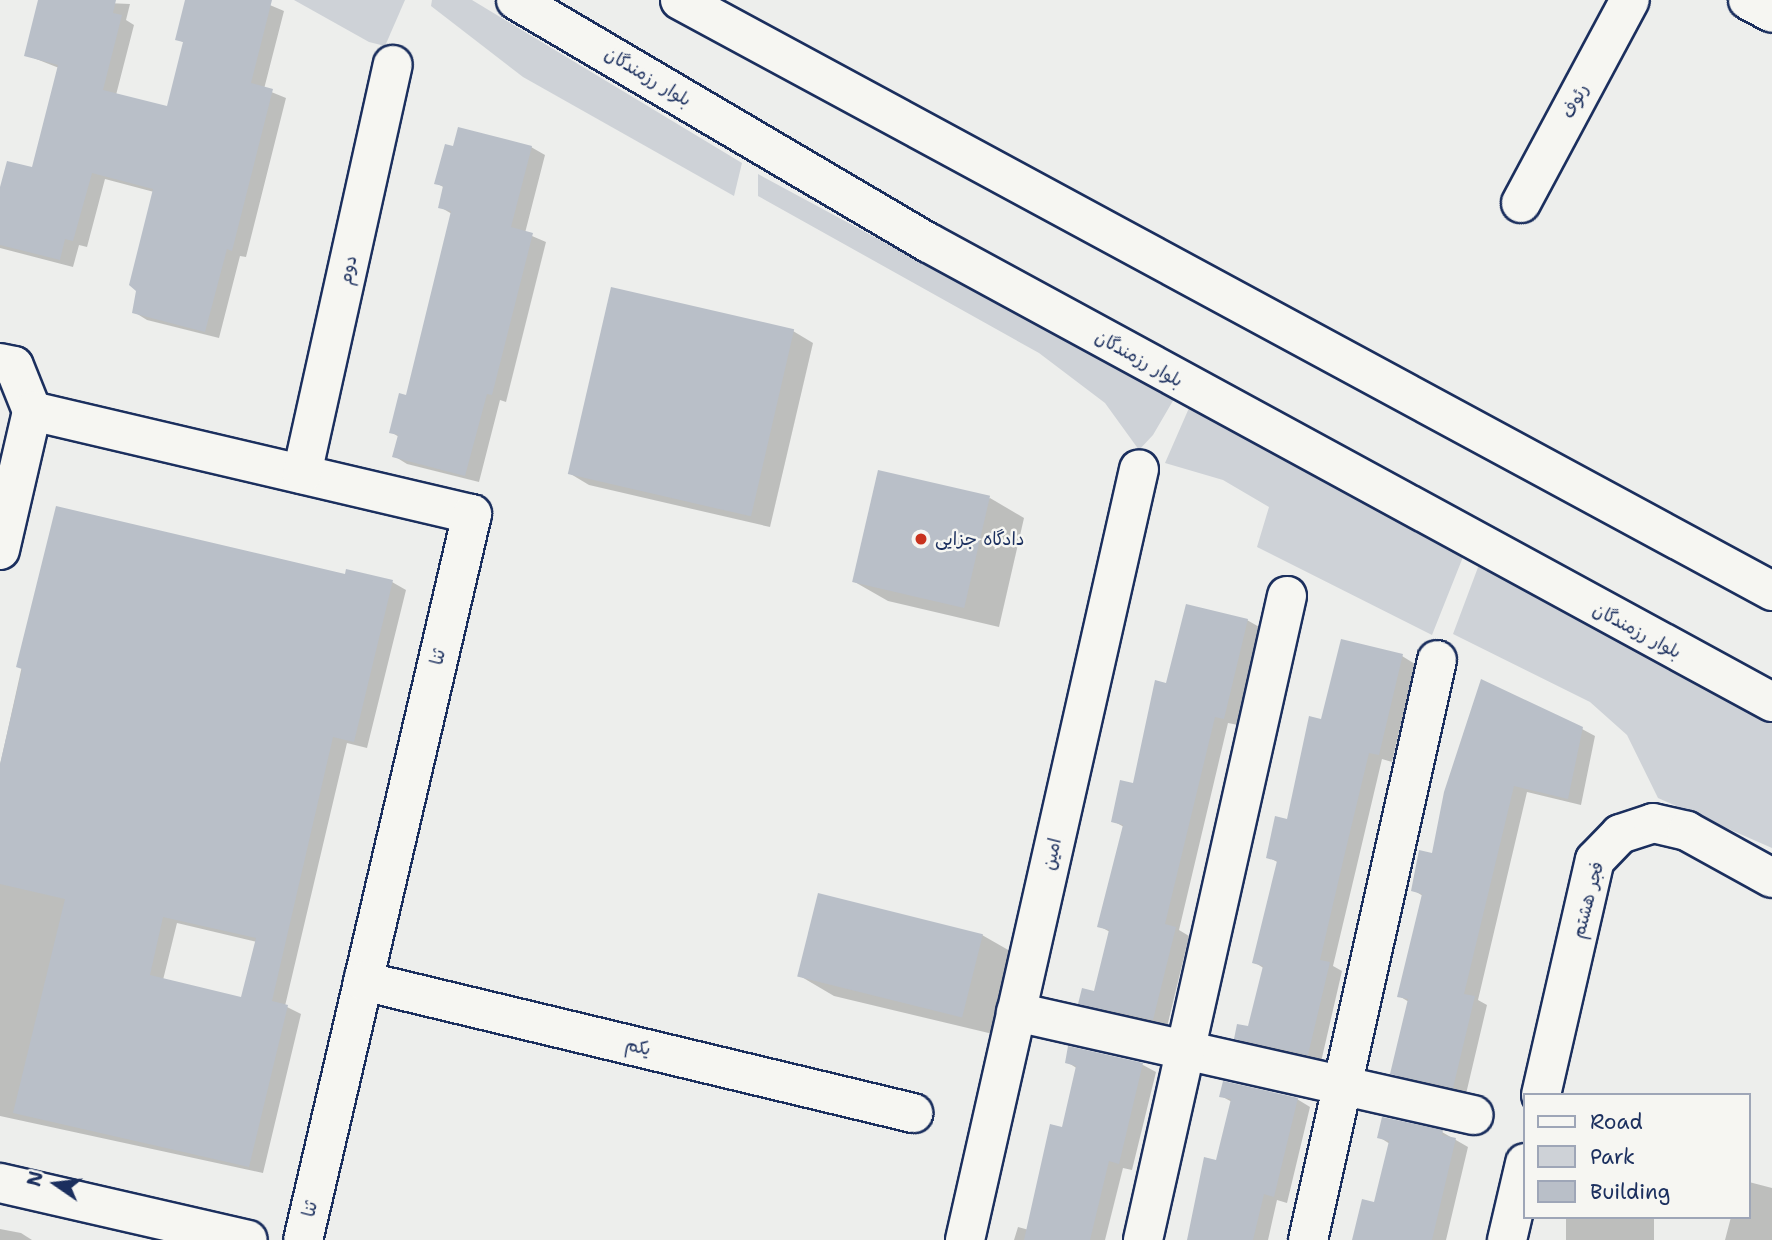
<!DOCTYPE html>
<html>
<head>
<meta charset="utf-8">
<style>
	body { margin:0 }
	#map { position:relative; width:1772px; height:1240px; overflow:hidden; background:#edeeec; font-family:"Shantell Sans","Playpen Sans Arabic",sans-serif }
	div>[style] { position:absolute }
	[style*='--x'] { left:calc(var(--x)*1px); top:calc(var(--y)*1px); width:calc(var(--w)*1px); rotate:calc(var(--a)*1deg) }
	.green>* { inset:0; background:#ced2d7 }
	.shadow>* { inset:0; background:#0003; transform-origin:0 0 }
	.building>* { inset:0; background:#b9bfc8; transform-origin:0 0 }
	.roads { filter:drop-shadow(2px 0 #1b2f5e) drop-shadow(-2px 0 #1b2f5e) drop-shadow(0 2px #1b2f5e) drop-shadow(0 -2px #1b2f5e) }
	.minor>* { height:38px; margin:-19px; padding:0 19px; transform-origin:19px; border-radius:19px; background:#f6f6f2 }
	.major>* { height:38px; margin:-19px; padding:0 19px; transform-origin:19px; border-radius:19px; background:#f6f6f2 }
	.dots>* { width:19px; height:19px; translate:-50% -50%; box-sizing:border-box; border:4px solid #f6f6f2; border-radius:50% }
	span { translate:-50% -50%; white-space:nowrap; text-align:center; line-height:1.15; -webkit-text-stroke:5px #f6f6f2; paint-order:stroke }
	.street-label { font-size:18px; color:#1b2f5e }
	.poi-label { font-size:18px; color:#1b2f5e }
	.left { translate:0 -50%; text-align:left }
	.legend { position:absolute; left:1523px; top:1093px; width:228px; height:126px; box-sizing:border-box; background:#f6f6f2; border:2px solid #9ea6b7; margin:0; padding:9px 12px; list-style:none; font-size:21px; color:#1b2f5e }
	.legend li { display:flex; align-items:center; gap:14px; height:35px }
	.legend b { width:35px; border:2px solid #9ea6b7 }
	.north { position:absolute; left:21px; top:1149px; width:70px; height:70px; -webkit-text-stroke:5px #f6f6f2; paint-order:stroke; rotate:284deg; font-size:19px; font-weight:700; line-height:28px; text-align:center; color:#1b2f5e }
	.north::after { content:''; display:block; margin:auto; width:24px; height:32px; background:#1b2f5e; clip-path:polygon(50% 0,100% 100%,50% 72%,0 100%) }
</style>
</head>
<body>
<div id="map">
	<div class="green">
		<div style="clip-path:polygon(294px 0,405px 0,385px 46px,369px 42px)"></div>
		<div style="clip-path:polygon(432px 0,472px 0,742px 163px,734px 196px,523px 77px,431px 6px)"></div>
		<div style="clip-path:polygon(758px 174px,1174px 399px,1153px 435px,1139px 450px,1105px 403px,1039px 353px,758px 196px)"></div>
		<div style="clip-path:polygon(1189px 408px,1463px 557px,1432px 635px,1257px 547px,1269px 507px,1223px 480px,1165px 463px)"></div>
		<div style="clip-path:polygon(1480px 562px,1772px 723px,1772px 848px,1658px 798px,1627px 735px,1590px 702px,1453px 634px)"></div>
	</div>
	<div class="shadow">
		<div style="clip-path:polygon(40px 0,130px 4px,126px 20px,134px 25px,116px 95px,168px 108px,185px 43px,177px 39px,196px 0,258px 0,284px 11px,264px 89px,286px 98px,246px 257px,240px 256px,219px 338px,147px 320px,134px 312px,154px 192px,105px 179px,87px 247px,79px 245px,73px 267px,0 248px,0 194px,34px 170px,59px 68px,26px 55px)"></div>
		<div style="clip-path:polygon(531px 147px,545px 155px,525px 233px,546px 242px,506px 402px,500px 400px,479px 482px,407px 464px,394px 456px,399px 437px,391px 432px,407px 397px,452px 214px,440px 207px,445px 188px,436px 183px,455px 148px)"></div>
		<div style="clip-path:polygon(793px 331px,813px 343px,770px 527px,589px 485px,569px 473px)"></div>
		<div style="clip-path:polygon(990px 498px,1024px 518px,999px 627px,888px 601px,853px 581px)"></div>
		<div style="clip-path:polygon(evenodd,57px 508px,346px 576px,392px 582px,406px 590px,367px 748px,347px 743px,285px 1006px,301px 1014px,263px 1173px,0 1116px,0 765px,57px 508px,177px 923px,257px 942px,243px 999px,163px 980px,177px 923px)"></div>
		<div style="clip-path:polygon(1247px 620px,1261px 628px,1238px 725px,1228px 723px,1179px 930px,1189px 936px,1167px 1027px,1094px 1010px,1080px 1003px,1096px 993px,1110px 932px,1099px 926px,1124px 827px,1113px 821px,1134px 786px,1168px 685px)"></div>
		<div style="clip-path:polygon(1402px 656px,1415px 664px,1392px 762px,1382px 759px,1357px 865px,1333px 966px,1342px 971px,1321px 1062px,1249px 1045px,1236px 1038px,1250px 1029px,1265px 969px,1254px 962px,1279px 863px,1268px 857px,1288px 821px,1322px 721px)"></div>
		<div style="clip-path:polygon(1582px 729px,1595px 736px,1581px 805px,1527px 792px,1478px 1000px,1487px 1005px,1466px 1094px,1405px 1080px,1392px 1073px,1409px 1002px,1399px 996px,1423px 896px,1413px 890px,1433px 855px,1446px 792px)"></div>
		<div style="clip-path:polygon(982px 935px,1017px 955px,997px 1035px,834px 996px,800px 976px)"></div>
		<div style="clip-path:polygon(1070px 1048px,1143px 1065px,1156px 1072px,1132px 1170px,1123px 1168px,1105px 1240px,1014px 1240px,1018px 1227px,1029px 1230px,1063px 1129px,1078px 1069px,1067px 1062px)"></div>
		<div style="clip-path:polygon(1221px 1096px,1297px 1099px,1310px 1107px,1287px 1203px,1277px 1200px,1268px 1240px,1188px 1240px,1218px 1162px,1232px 1102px)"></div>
		<div style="clip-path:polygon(1442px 1132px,1468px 1147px,1446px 1240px,1355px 1240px,1375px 1204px,1390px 1144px,1379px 1137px)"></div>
		<div style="clip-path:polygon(1749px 1182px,1772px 1188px,1772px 1240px,1725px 1240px,1731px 1217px,1749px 1217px)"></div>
		<div style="left:1566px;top:1217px;width:88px;height:24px"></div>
		<div style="clip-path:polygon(0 1229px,21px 1233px,32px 1240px,0 1240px)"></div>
	</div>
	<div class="building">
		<div style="clip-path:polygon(38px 0,116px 0,113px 13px,122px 15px,103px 90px,167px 106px,183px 42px,175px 40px,185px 0,272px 0,251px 83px,273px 89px,232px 251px,227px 249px,205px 332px,132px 313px,136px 291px,129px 285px,153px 189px,92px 173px,73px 241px,65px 239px,60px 260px,0 245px,0 187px,7px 161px,32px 167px,58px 65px,24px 56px)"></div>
		<div style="clip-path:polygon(458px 127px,532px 146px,511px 227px,533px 233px,492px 395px,487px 394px,465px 476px,392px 457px,398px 435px,389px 433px,399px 393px,406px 395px,451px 211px,438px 208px,443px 186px,434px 184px,445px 144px,453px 146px)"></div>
		<div style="left:611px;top:287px;width:188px;height:192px;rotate:13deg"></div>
		<div style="left:878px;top:470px;width:115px;height:115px;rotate:13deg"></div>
		<div style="clip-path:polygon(evenodd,56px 506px,345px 574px,346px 569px,393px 580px,354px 742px,333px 737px,272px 1001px,288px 1005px,249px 1167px,13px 1113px,65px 899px,0 884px,0 764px,22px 669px,16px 667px,56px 506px,163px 917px,256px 938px,241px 997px,150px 975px,163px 917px)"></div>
		<div style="clip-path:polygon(1186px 604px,1248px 619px,1224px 719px,1215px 717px,1165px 924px,1176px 927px,1153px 1020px,1078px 1004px,1082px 988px,1094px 991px,1109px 930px,1097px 927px,1123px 825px,1111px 822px,1120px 780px,1133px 783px,1155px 680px,1166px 683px)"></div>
		<div style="clip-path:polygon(1341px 639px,1403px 654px,1379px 755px,1369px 753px,1344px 857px,1320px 960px,1330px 962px,1308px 1055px,1234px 1039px,1237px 1024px,1248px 1026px,1263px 966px,1252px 963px,1277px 861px,1266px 858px,1275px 816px,1287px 819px,1309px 716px,1321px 719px)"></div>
		<div style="clip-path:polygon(1481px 679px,1583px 727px,1568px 799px,1514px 786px,1464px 994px,1475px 996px,1453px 1088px,1390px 1074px,1408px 999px,1397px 997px,1422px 894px,1411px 891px,1419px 850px,1432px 853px,1444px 792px)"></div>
		<div style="left:818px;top:893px;width:170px;height:86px;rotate:14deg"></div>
		<div style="clip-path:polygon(1068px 1046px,1143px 1063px,1119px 1164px,1109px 1161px,1090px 1240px,1024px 1240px,1050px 1124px,1062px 1127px,1076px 1066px,1065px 1063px)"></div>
		<div style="clip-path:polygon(1223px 1081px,1298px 1098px,1274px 1197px,1264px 1194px,1253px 1240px,1187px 1240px,1204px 1157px,1216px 1160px,1231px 1099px,1219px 1097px)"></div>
		<div style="clip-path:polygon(1382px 1117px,1443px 1130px,1442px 1135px,1456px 1138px,1432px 1240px,1352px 1240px,1362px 1199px,1374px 1202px,1389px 1141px,1377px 1138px)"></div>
	</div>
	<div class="roads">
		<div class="minor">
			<div style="--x:1748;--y:0;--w:27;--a:28"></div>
			<div style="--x:1521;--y:203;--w:230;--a:-61.8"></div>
			<div style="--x:0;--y:363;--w:14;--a:12"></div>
			<div style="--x:14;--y:366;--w:48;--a:68.2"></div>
			<div style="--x:32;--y:411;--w:452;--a:13.2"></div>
			<div style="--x:472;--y:514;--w:745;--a:103.1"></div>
			<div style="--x:302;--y:474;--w:419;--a:-77.5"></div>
			<div style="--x:0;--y:550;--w:143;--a:-77"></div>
			<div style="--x:363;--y:981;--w:566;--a:13.5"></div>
			<div style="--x:1016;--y:1012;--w:469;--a:12.7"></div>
			<div style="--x:1541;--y:1095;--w:241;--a:-77.1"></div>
			<div style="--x:1595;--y:860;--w:36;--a:-46"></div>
			<div style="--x:1620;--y:834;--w:35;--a:-18"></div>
			<div style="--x:1653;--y:823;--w:35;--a:13"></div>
			<div style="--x:1687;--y:831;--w:97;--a:28.9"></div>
			<div style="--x:0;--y:1183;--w:254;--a:12.9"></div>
			<div style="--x:965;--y:1240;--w:790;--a:-77.28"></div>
			<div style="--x:1143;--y:1240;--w:660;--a:-77.4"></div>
			<div style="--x:1308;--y:1240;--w:594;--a:-77.46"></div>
			<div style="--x:1507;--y:1240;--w:79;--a:-76.8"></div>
		</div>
		<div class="major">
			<div style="--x:516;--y:0;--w:479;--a:30.5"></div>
			<div style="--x:929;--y:243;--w:960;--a:28.57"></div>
			<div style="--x:680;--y:0;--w:1242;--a:28.42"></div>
		</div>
	</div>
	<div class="dots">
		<div style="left:921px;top:539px;background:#c8321e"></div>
	</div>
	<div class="street-label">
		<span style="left:648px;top:77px;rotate:31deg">بلوار رزمندگان</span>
		<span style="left:1575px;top:101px;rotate:-62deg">رئوف</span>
		<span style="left:348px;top:270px;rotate:-77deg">دوم</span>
		<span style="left:1139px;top:359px;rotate:29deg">بلوار رزمندگان</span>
		<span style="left:1637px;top:631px;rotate:28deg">بلوار رزمندگان</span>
		<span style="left:438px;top:657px;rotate:-77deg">ثنا</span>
		<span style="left:1052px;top:854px;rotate:-77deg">امین</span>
		<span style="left:1588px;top:900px;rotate:-75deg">فجر هشتم</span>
		<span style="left:638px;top:1047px;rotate:13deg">یکم</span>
		<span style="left:310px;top:1209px;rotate:-77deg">ثنا</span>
	</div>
	<div class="poi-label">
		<span class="left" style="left:935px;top:539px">دادگاه جزایی</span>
	</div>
	<ul class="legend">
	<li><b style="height:9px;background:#f6f6f2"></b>Road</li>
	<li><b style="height:19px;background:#ced2d7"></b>Park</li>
	<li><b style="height:19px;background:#b9bfc8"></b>Building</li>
	</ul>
	<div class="north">N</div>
</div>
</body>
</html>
